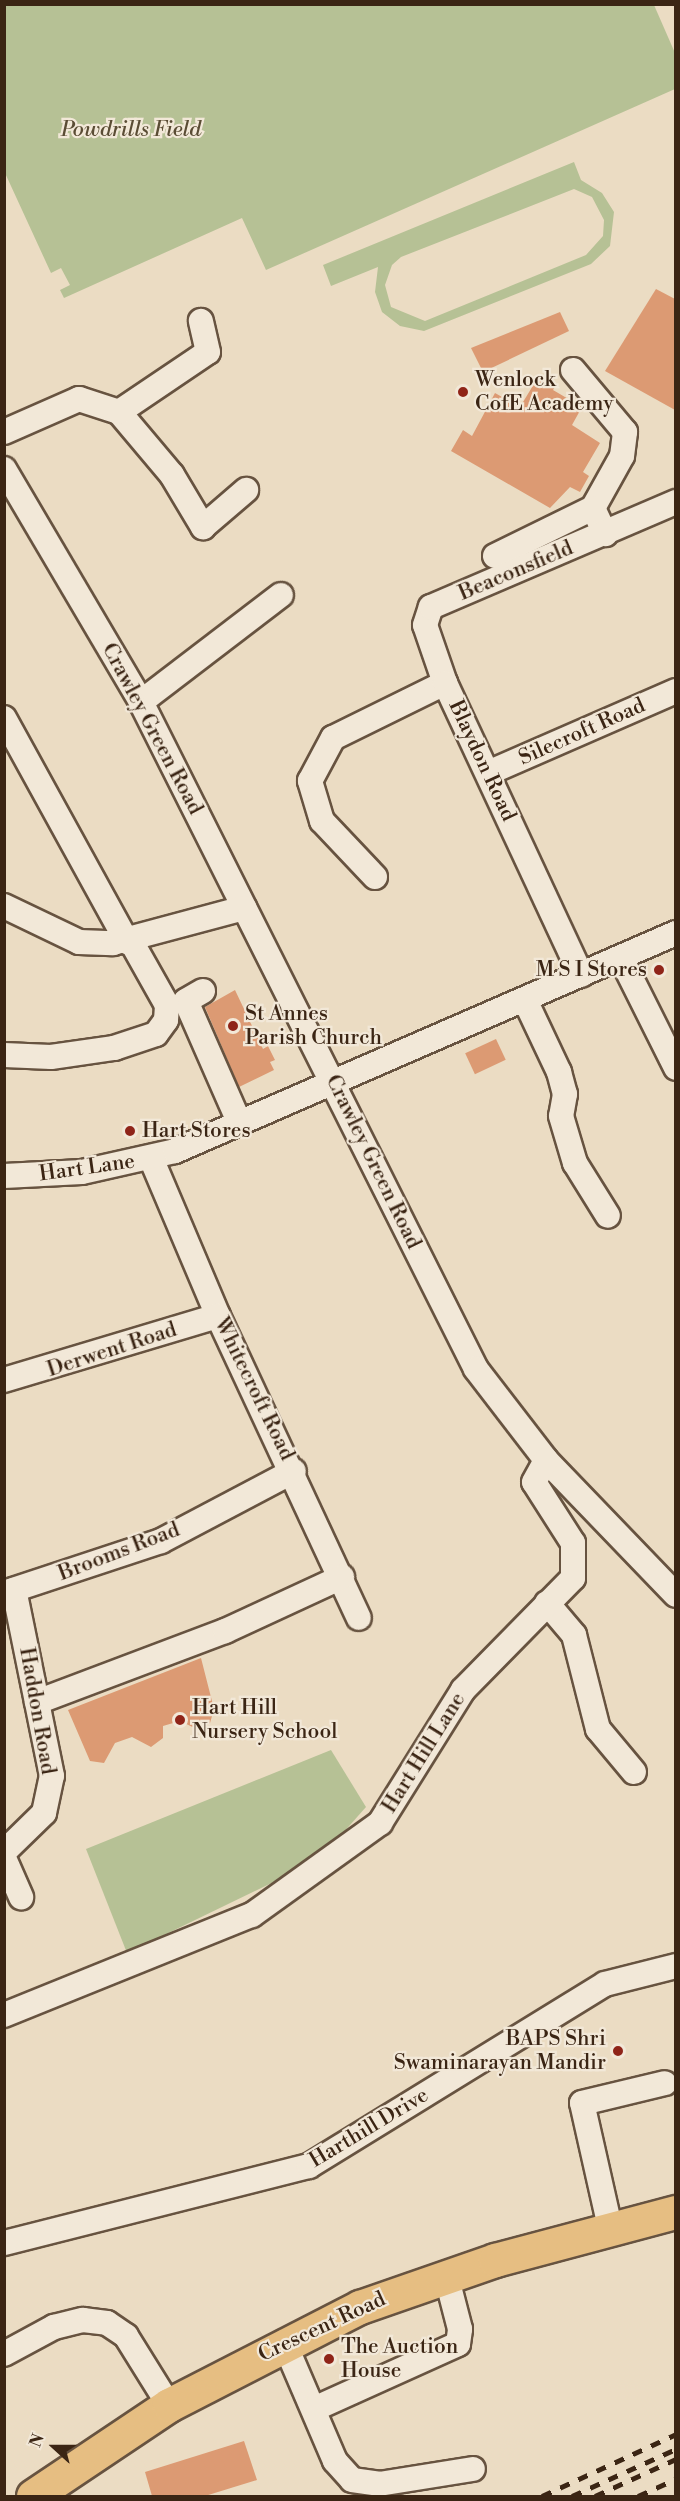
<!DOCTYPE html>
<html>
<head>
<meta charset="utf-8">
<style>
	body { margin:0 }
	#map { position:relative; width:680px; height:2501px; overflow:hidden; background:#ebdcc3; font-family:"Libre Bodoni",serif }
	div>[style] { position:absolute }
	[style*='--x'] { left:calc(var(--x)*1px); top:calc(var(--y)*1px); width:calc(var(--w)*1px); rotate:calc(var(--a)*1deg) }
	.green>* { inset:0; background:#b6c195 }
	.building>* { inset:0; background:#dc9a73; transform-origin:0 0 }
	.roads { filter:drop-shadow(2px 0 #675340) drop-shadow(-2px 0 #675340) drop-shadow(0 2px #675340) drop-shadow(0 -2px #675340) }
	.minor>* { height:24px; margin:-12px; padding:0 12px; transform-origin:12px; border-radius:12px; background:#f2e8d8 }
	.highway>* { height:33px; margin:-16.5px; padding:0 16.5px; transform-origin:16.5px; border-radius:16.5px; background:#e6be82 }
	.rail>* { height:4.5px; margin-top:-2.25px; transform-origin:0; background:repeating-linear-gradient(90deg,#3b2514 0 10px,transparent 0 20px) }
	.dots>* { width:16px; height:16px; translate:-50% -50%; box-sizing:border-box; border:3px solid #f2e8d8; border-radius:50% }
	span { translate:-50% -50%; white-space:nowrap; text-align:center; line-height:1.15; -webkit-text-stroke:4.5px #f2e8d8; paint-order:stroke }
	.park-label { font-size:21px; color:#5a4c34; font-style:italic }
	.poi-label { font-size:21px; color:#3b2514 }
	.left { translate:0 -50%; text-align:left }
	.right { translate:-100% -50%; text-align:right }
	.street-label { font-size:21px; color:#3b2514 }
	.frame { position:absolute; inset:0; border:6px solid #3b2514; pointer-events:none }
	.north { position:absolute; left:24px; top:2417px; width:60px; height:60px; -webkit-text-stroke:4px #f2e8d8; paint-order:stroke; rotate:291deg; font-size:16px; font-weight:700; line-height:24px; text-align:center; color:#3b2514 }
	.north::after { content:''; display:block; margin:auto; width:21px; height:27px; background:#3b2514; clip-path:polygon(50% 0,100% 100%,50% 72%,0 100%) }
</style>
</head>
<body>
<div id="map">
	<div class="green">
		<div style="clip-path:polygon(4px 5px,654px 5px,675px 53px,675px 89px,266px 270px,242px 218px,64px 298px,60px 290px,70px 285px,61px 268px,51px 273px,5px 173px)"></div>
		<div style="clip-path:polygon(evenodd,574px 162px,581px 180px,602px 193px,614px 212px,610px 246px,591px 264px,424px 331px,400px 326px,382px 312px,375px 292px,378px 267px,331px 286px,323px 265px,574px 162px,574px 189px,592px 197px,604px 220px,603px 236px,586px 255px,425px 321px,391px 307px,385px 285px,392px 265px,401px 257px,574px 189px)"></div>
		<div style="clip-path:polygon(331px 1750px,366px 1807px,319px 1860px,127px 1953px,86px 1849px)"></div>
	</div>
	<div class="building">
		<div style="clip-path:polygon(656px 289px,675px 299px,675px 410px,605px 371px)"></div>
		<div style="clip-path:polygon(560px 312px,569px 331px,483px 372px,471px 348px)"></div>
		<div style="clip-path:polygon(540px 374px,557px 384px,553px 390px,582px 407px,572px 425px,600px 443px,583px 472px,589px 476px,580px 492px,570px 487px,550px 508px,451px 451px,463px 430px,472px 436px,495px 393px,520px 407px)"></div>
		<div style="clip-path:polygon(235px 990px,263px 1049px,268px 1046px,275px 1060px,270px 1062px,274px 1070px,239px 1087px,205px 1007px)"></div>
		<div style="left:496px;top:1039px;width:23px;height:34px;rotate:65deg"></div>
		<div style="clip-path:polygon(201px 1658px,214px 1709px,210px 1723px,201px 1731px,180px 1721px,163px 1726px,163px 1738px,151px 1747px,132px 1737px,115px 1743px,104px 1763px,90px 1761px,68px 1710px)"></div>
		<div style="clip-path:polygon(244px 2441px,257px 2480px,205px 2496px,152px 2496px,145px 2472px)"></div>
	</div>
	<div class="roads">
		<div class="minor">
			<div style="--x:573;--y:370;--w:81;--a:50"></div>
			<div style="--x:625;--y:432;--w:24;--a:97"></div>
			<div style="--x:622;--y:456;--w:60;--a:119.1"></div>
			<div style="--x:593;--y:508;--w:29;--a:65"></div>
			<div style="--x:119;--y:412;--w:82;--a:49.9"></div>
			<div style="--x:172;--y:475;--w:61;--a:59.2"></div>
			<div style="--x:203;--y:527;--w:57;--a:-40.7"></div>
			<div style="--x:4;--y:432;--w:82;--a:-23.7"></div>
			<div style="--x:79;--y:399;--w:42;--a:18"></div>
			<div style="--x:119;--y:412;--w:107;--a:-34"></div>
			<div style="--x:208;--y:352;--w:32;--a:-103"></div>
			<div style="--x:4;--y:469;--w:270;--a:59.5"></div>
			<div style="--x:141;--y:702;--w:746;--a:63.33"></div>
			<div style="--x:476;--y:1369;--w:115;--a:52.4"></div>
			<div style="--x:546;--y:1460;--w:187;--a:46.1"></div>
			<div style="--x:495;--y:556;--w:109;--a:-26.1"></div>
			<div style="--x:445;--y:683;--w:61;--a:-109"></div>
			<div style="--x:425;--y:625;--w:19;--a:-72"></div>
			<div style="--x:431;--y:607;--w:267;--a:-23.2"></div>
			<div style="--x:141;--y:702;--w:176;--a:-37.4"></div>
			<div style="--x:4;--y:718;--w:256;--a:61.2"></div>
			<div style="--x:488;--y:773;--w:205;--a:-23.6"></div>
			<div style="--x:375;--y:877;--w:77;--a:-133.4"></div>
			<div style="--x:322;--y:821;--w:42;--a:-106.7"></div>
			<div style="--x:310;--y:781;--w:49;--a:-61.9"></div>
			<div style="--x:333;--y:738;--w:125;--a:-26.2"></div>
			<div style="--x:445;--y:683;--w:322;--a:65"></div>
			<div style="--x:4;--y:906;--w:83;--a:25.6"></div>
			<div style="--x:79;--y:942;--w:34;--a:2"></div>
			<div style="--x:113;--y:943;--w:136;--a:-15"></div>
			<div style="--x:621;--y:958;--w:123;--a:63.4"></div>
			<div style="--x:203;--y:991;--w:20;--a:150"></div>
			<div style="--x:186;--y:1001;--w:134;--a:66.3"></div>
			<div style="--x:525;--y:1000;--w:80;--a:64.7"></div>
			<div style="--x:559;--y:1072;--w:23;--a:75"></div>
			<div style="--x:565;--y:1094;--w:22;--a:100"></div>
			<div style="--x:561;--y:1116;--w:49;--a:73.4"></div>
			<div style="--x:575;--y:1163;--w:62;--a:58.1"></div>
			<div style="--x:4;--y:1055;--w:47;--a:2.4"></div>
			<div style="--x:51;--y:1057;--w:64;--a:-8.1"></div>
			<div style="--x:114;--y:1048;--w:44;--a:-18.4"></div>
			<div style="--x:156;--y:1034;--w:17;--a:-54"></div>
			<div style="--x:166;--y:1020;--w:15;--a:-86"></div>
			<div style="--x:167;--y:1005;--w:73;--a:-119.4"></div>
			<div style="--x:151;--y:1158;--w:172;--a:67"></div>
			<div style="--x:218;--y:1316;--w:333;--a:65"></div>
			<div style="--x:4;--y:1176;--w:78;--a:-2.9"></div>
			<div style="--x:82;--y:1172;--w:95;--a:-12.7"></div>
			<div style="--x:175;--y:1151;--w:546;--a:-23.52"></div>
			<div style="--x:4;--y:1380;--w:223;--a:-16.7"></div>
			<div style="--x:4;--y:1593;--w:165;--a:-18.3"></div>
			<div style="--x:161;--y:1541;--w:150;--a:-27.8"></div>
			<div style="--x:547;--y:1603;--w:42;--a:49.8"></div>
			<div style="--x:574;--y:1635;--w:97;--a:75.7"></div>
			<div style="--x:598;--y:1729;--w:56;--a:50.1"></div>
			<div style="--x:37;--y:1702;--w:201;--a:-20.7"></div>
			<div style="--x:225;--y:1631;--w:129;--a:-24.8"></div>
			<div style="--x:4;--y:1852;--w:56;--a:-44.3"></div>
			<div style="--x:44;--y:1813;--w:38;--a:-78"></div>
			<div style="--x:52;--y:1776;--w:190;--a:-101.5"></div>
			<div style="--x:4;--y:1858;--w:43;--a:66.4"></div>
			<div style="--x:4;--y:2015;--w:267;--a:-22"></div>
			<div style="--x:252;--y:1915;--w:158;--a:-35.7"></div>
			<div style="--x:380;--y:1823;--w:157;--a:-58"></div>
			<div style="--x:463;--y:1690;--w:157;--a:-45.5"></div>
			<div style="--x:573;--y:1578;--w:35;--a:-90"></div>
			<div style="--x:573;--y:1543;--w:72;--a:-122.6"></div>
			<div style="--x:534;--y:1482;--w:25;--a:-61"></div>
			<div style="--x:610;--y:2227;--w:127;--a:-102.7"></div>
			<div style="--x:582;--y:2103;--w:85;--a:-13.5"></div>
			<div style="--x:4;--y:2243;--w:315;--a:-14.2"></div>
			<div style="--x:309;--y:2166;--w:347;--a:-31.6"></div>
			<div style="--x:605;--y:1984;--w:73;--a:-14.2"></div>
			<div style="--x:284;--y:2342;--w:129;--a:66.8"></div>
			<div style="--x:335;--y:2461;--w:25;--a:48"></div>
			<div style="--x:352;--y:2480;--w:27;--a:8"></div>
			<div style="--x:379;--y:2484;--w:95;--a:-9.1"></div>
			<div style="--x:4;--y:2354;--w:57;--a:-28.4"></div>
			<div style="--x:54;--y:2327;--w:30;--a:-14"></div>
			<div style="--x:83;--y:2320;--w:24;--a:7"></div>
			<div style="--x:107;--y:2323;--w:23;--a:34"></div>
			<div style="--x:126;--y:2336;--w:81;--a:58.1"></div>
			<div style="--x:314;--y:2409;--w:158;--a:-24.3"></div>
			<div style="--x:458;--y:2344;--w:15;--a:-82"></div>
			<div style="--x:460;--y:2329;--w:56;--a:-104.5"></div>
		</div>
		<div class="highway">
			<div style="--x:33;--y:2496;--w:164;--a:-33.8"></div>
			<div style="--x:169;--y:2405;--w:215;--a:-27.2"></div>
			<div style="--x:360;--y:2307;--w:143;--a:-19.2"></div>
			<div style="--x:495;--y:2260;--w:187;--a:-14.9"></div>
		</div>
	</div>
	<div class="rail">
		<div style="--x:542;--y:2496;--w:148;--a:-24.8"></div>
		<div style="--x:572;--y:2496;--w:114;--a:-24.3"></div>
		<div style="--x:595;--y:2496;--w:89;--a:-24.6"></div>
		<div style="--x:638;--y:2496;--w:42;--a:-24.1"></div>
	</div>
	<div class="dots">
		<div style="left:463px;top:392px;background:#8f2418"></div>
		<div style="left:659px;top:970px;background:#8f2418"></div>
		<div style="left:233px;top:1026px;background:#8f2418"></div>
		<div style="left:130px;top:1131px;background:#8f2418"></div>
		<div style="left:180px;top:1720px;background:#8f2418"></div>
		<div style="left:618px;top:2051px;background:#8f2418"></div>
		<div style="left:329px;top:2359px;background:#8f2418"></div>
	</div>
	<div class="park-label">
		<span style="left:131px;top:130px">Powdrills Field</span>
	</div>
	<div class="poi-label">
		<span class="left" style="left:475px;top:392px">Wenlock<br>CofE Academy</span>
		<span class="right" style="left:647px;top:970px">M S I Stores</span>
		<span class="left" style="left:245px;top:1026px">St Annes<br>Parish Church</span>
		<span class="left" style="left:142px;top:1131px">Hart Stores</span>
		<span class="left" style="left:192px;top:1720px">Hart Hill<br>Nursery School</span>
		<span class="right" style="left:606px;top:2051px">BAPS Shri<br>Swaminarayan Mandir</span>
		<span class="left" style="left:341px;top:2359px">The Auction<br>House</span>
	</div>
	<div class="street-label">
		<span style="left:516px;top:571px;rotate:-23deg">Beaconsfield</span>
		<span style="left:152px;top:729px;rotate:62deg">Crawley Green Road</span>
		<span style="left:582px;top:732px;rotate:-24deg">Silecroft Road</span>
		<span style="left:482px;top:761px;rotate:65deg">Blaydon Road</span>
		<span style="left:373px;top:1162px;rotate:64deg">Crawley Green Road</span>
		<span style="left:87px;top:1168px;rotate:-8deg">Hart Lane</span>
		<span style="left:112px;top:1350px;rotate:-18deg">Derwent Road</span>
		<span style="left:254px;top:1389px;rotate:64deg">Whitecroft Road</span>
		<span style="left:119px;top:1552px;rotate:-21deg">Brooms Road</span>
		<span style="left:37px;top:1711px;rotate:80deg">Haddon Road</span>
		<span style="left:424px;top:1753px;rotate:-58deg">Hart Hill Lane</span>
		<span style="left:369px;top:2128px;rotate:-31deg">Harthill Drive</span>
		<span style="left:322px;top:2327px;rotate:-25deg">Crescent Road</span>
	</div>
	<div class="frame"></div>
	<div class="north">N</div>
</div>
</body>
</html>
